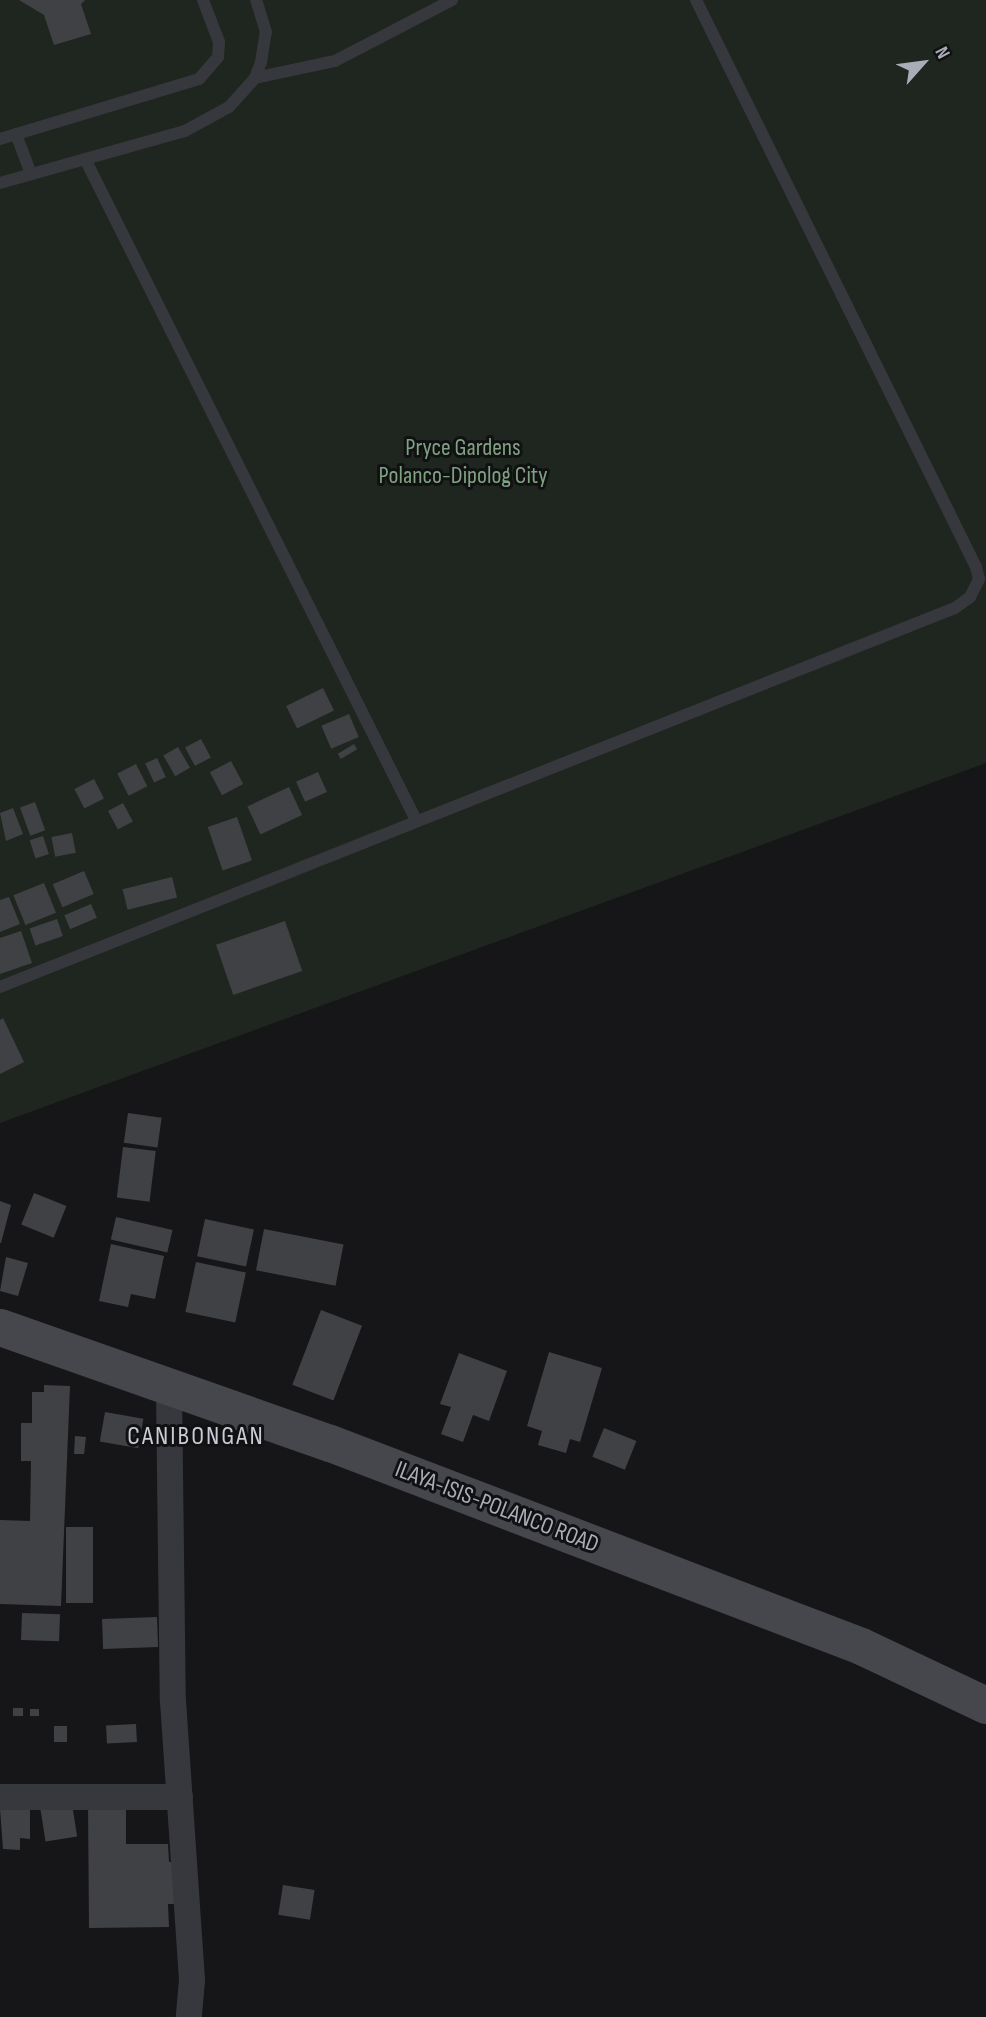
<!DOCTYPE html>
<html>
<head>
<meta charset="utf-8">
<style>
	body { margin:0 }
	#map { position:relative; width:986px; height:2017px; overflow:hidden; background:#161618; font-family:"Sofia Sans Condensed",sans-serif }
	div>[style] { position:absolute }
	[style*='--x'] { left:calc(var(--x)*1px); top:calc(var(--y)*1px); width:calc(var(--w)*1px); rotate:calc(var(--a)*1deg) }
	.green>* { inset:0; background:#1e261f }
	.building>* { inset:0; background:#404145; transform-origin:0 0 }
	.service>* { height:12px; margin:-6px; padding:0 6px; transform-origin:6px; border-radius:6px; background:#37383d }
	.minor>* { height:26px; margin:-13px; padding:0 13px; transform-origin:13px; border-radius:13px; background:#37383d }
	.secondary>* { height:37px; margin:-18.5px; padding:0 18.5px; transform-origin:18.5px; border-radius:18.5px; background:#45474d }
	span { translate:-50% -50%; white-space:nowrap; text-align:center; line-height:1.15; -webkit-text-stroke:6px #111113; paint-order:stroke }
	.park-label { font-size:24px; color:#7fa381 }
	.street-label { font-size:24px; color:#a8adb8 }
	.neighbourhood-label { font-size:26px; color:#c9ccd4; letter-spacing:2px }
	.north { position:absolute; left:888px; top:28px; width:70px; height:70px; -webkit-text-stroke:5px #111113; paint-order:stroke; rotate:62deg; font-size:19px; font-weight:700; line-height:28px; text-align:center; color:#a8adb8 }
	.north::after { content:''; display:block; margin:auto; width:24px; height:32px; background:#a8adb8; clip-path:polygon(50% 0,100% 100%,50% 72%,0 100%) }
</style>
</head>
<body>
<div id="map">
	<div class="green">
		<div style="clip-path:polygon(0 0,986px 0,986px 763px,0 1123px)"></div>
	</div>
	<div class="building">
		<div style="clip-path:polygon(19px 0,85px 0,81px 4px,91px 34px,54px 45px,44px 15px)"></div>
		<div style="left:323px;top:688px;width:25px;height:41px;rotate:64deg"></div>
		<div style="left:349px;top:714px;width:25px;height:30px;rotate:67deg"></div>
		<div style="left:201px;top:739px;width:21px;height:18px;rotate:62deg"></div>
		<div style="left:354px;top:744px;width:6px;height:19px;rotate:59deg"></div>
		<div style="left:178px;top:747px;width:24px;height:17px;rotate:60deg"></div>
		<div style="left:157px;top:758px;width:21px;height:13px;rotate:65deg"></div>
		<div style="left:231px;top:761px;width:26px;height:24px;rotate:62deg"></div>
		<div style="left:136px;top:764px;width:25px;height:21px;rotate:63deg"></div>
		<div style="left:318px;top:772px;width:22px;height:24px;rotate:66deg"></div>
		<div style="left:94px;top:779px;width:22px;height:22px;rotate:63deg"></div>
		<div style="left:289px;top:787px;width:31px;height:46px;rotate:65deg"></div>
		<div style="left:35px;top:802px;width:30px;height:16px;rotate:70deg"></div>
		<div style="left:123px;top:803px;width:21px;height:17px;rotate:62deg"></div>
		<div style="clip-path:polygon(13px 808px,23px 834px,6px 841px,0 813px)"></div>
		<div style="left:237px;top:817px;width:46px;height:31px;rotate:71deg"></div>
		<div style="left:72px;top:833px;width:20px;height:21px;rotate:79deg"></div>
		<div style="left:43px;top:836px;width:19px;height:14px;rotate:72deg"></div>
		<div style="left:84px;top:871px;width:25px;height:34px;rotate:67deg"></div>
		<div style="left:172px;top:877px;width:21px;height:51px;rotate:76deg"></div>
		<div style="left:44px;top:883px;width:32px;height:33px;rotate:68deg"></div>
		<div style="clip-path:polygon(9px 897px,20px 924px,0 932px,0 900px)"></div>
		<div style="left:91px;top:904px;width:15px;height:29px;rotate:67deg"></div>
		<div style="left:57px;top:919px;width:18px;height:29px;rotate:71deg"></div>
		<div style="left:285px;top:921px;width:53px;height:73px;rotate:71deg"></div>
		<div style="clip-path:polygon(21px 931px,32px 963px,0 974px,0 938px)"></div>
		<div style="clip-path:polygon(3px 1018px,24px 1062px,0 1074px,0 1020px)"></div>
		<div style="left:128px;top:1113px;width:34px;height:30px;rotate:8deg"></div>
		<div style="left:123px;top:1147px;width:33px;height:51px;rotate:7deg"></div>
		<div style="left:34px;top:1193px;width:35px;height:34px;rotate:22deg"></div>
		<div style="clip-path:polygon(0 1201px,11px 1205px,1px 1243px,0 1243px)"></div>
		<div style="left:116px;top:1217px;width:58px;height:23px;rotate:13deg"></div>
		<div style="left:205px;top:1219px;width:50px;height:38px;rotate:12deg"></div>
		<div style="left:264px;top:1229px;width:81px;height:42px;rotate:11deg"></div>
		<div style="clip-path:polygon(111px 1244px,164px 1256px,155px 1299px,131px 1294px,128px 1307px,99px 1301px)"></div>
		<div style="clip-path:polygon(6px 1257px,28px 1263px,18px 1296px,0 1291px)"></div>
		<div style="left:196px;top:1262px;width:51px;height:51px;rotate:12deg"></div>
		<div style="left:321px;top:1310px;width:44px;height:80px;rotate:21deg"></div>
		<div style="clip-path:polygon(549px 1352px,602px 1368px,580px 1442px,570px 1439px,566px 1453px,538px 1445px,542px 1431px,527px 1426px)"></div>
		<div style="clip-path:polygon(459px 1353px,507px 1371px,489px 1421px,473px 1415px,463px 1442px,441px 1434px,451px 1407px,440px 1404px)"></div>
		<div style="clip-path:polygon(44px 1385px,70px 1386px,61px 1606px,0 1604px,0 1520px,30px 1521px,31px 1461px,21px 1461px,21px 1423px,32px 1423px,32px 1392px,44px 1392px)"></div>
		<div style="left:105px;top:1412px;width:39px;height:30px;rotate:10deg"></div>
		<div style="left:604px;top:1428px;width:35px;height:31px;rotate:22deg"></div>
		<div style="clip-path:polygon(75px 1436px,86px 1437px,84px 1454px,74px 1454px)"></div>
		<div style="left:66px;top:1527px;width:27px;height:76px"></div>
		<div style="left:22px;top:1613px;width:38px;height:27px;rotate:2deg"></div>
		<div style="left:157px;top:1617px;width:30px;height:55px;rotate:88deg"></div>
		<div style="left:13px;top:1708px;width:10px;height:8px"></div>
		<div style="left:30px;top:1709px;width:9px;height:7px"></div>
		<div style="left:136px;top:1724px;width:18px;height:30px;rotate:87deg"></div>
		<div style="left:54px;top:1726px;width:13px;height:16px"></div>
		<div style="left:72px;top:1804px;width:33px;height:32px;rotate:81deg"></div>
		<div style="clip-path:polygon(88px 1805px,126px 1805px,126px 1844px,168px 1844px,169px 1862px,181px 1862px,182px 1904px,168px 1904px,169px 1927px,89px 1928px)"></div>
		<div style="clip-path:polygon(0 1809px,30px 1810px,30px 1839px,20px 1838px,20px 1850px,3px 1849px)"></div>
		<div style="left:283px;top:1885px;width:32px;height:30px;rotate:9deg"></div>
	</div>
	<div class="service">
		<div style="--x:255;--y:78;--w:82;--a:-12"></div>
		<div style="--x:335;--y:61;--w:132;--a:-27.5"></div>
		<div style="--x:16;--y:134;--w:43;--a:69.4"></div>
		<div style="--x:0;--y:139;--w:208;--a:-16.8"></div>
		<div style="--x:199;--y:79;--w:29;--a:-49"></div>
		<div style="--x:218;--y:57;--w:15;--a:-86"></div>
		<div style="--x:219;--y:42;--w:45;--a:-110.9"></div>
		<div style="--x:85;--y:159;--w:739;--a:63.4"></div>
		<div style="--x:0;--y:183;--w:192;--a:-15.7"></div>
		<div style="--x:185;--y:131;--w:50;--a:-28.6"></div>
		<div style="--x:229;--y:107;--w:39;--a:-48"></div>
		<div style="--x:255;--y:78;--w:17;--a:-69"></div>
		<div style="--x:261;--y:62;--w:30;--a:-81"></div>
		<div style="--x:266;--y:32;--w:34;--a:-107"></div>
		<div style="--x:0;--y:987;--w:1027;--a:-21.65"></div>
		<div style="--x:955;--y:608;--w:19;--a:-36"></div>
		<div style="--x:970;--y:597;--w:20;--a:-63"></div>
		<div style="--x:979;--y:579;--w:12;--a:-104"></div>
		<div style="--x:976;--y:567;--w:632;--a:-116.28"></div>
	</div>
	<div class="minor">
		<div style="--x:169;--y:1390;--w:311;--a:89.3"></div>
		<div style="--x:173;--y:1701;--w:280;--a:86.1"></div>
		<div style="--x:192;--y:1980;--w:37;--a:95"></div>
		<div style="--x:0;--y:1797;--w:180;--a:0"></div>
	</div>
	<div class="secondary">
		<div style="--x:0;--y:1327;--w:350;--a:19.4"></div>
		<div style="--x:330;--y:1443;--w:568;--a:20.92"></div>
		<div style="--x:861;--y:1646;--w:138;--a:25.3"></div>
	</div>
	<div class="park-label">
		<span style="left:463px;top:462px">Pryce Gardens<br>Polanco-Dipolog City</span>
	</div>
	<div class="street-label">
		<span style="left:497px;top:1507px;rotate:21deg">ILAYA-ISIS-POLANCO ROAD</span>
	</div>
	<div class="neighbourhood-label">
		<span style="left:196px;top:1437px">CANIBONGAN</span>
	</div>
	<div class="north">N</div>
</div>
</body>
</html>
